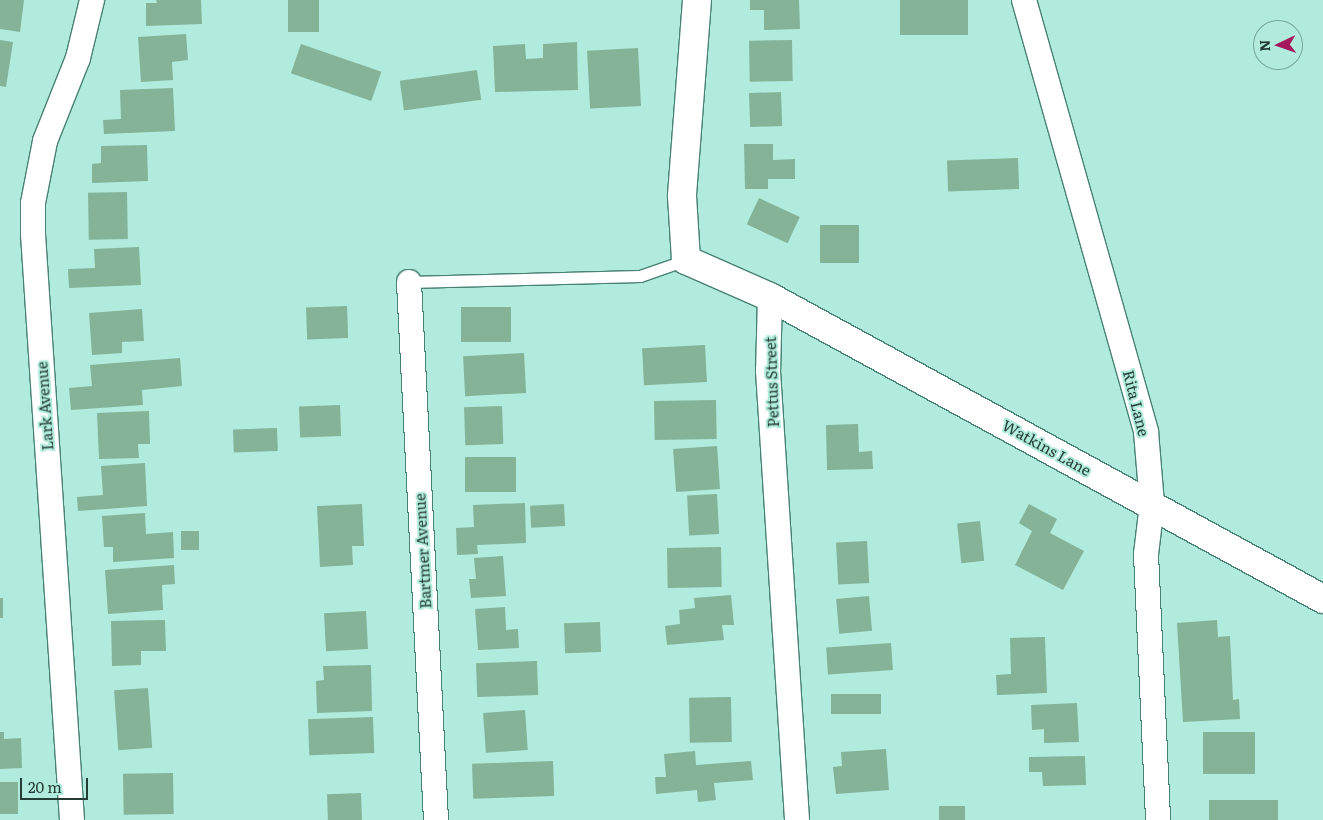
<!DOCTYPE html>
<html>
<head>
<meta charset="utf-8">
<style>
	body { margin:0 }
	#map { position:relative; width:1323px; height:820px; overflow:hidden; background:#b0ebdd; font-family:Literata,serif }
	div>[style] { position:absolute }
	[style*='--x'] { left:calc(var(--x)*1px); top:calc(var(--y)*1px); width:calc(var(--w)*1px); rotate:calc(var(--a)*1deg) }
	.building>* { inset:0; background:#84b397; transform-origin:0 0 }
	.roads { filter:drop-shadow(1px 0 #488175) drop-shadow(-1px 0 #488175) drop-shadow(0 1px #488175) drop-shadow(0 -1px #488175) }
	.service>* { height:11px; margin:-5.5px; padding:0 5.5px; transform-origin:5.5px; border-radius:5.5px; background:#fff }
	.minor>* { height:24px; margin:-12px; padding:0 12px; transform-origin:12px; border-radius:12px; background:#fff }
	.tertiary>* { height:28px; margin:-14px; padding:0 14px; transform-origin:14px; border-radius:14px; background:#fff }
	span { translate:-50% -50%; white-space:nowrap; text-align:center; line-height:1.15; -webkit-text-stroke:4px #b0ebdd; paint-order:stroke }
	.street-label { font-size:15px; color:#253d37 }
	.north { position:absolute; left:1253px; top:20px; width:50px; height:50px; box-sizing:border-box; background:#b0ebdd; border:1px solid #78a59b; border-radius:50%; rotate:267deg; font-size:14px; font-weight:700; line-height:20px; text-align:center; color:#253d37 }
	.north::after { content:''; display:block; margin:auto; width:18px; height:22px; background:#a5185c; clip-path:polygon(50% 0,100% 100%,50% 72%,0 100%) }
	.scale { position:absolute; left:20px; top:778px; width:68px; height:22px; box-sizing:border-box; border:2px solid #253d37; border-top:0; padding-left:6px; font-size:15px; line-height:18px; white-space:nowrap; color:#253d37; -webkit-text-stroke:4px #b0ebdd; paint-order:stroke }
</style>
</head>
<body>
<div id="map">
	<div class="building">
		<div style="clip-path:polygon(0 0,24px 0,20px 32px,0 29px)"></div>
		<div style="clip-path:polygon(156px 0,201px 0,202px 24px,146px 26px,146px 3px,157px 3px)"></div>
		<div style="left:288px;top:0;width:31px;height:32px"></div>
		<div style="clip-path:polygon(750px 0,799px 0,800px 29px,764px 30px,764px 10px,750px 10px)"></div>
		<div style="left:968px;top:0;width:35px;height:68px;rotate:90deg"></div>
		<div style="clip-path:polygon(186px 34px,188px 60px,172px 62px,173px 80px,141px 82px,138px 37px)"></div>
		<div style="clip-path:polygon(0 40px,13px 42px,6px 87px,0 86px)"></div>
		<div style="left:792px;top:40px;width:41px;height:43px;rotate:89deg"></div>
		<div style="clip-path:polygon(577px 42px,578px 90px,495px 92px,493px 46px,525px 44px,526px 59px,543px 58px,543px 44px)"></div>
		<div style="left:301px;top:44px;width:85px;height:31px;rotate:19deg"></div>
		<div style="left:638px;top:48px;width:58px;height:51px;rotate:87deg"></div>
		<div style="left:477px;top:70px;width:30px;height:78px;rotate:82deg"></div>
		<div style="clip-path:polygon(173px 88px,175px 131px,104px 134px,103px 120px,121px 119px,120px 90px)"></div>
		<div style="left:781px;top:92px;width:34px;height:32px;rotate:88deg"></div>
		<div style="clip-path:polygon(744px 144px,773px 144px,773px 160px,795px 159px,795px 179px,768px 179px,768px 189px,745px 189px)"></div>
		<div style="clip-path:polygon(147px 145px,148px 181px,92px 183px,92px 164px,101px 163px,101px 146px)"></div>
		<div style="left:1018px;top:158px;width:31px;height:71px;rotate:88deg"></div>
		<div style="left:127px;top:192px;width:47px;height:39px;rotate:89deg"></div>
		<div style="left:759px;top:198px;width:45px;height:29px;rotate:25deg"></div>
		<div style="left:820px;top:225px;width:39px;height:38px"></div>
		<div style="clip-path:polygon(139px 247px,141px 285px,69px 288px,68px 269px,95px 268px,94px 249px)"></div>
		<div style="left:347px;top:306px;width:32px;height:41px;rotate:88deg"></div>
		<div style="left:511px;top:307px;width:35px;height:50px;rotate:90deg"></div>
		<div style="clip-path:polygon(142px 309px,144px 341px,122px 342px,122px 353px,92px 355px,89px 313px)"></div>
		<div style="left:705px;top:345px;width:37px;height:63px;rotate:87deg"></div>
		<div style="left:524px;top:353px;width:40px;height:61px;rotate:87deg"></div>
		<div style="clip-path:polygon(180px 358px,182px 386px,142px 390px,143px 405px,71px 410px,69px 388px,92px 386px,90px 365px)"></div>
		<div style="left:716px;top:400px;width:39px;height:62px;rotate:89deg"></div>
		<div style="left:340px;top:405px;width:31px;height:41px;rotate:88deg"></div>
		<div style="left:502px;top:406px;width:38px;height:38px;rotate:88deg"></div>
		<div style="clip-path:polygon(149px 411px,150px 444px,138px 444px,139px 458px,99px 459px,97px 413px)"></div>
		<div style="clip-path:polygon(858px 424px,859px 452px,872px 451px,873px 469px,827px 470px,826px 425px)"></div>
		<div style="left:277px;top:428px;width:23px;height:44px;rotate:88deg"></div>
		<div style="left:717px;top:446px;width:43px;height:44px;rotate:86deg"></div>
		<div style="left:516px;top:457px;width:35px;height:51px;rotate:90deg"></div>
		<div style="clip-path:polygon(145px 463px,147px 506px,78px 511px,77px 497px,103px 495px,101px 466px)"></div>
		<div style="left:717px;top:494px;width:40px;height:30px;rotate:87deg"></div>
		<div style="clip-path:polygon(525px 503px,526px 543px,477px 545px,478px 554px,457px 555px,456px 528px,474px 527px,473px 505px)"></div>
		<div style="clip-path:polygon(362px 504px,364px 546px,352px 546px,353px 565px,320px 567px,317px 506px)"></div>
		<div style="left:564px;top:504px;width:22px;height:34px;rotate:87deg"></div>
		<div style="clip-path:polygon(1029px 504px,1057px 519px,1050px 533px,1084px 551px,1063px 590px,1015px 565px,1032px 531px,1019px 523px)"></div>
		<div style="clip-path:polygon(145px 513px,146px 534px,173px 532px,174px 558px,113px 562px,113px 547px,104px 547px,102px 516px)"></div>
		<div style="left:980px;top:521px;width:40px;height:23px;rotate:84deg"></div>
		<div style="left:181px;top:531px;width:18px;height:19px"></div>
		<div style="left:867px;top:541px;width:42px;height:31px;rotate:87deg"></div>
		<div style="left:721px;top:547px;width:40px;height:54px;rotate:89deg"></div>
		<div style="clip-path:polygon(503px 556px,506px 596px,471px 598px,469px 579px,476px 579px,474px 558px)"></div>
		<div style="clip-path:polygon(174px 565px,175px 584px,162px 585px,163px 610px,108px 614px,105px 570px)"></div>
		<div style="clip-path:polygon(731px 595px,734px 625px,722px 625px,724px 640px,667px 645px,665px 626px,680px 624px,679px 610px,695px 608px,694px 598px)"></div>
		<div style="left:869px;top:596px;width:35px;height:33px;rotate:85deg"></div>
		<div style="left:0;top:598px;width:3px;height:20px"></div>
		<div style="clip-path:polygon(505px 607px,506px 630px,518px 629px,519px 648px,478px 650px,475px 609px)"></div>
		<div style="left:366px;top:611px;width:38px;height:42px;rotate:87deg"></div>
		<div style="clip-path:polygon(165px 620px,166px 651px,141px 651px,141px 665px,112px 666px,111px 621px)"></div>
		<div style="clip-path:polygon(1217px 620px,1218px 637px,1230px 636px,1233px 700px,1239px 699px,1240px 719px,1183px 722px,1177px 623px)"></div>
		<div style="left:600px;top:622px;width:30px;height:36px;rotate:88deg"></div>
		<div style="clip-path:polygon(1045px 637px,1047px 693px,997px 695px,996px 675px,1011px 674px,1010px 638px)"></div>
		<div style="left:891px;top:643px;width:27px;height:65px;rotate:86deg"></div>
		<div style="left:537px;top:661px;width:34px;height:61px;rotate:88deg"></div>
		<div style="clip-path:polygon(371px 665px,372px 711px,317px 713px,316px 681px,324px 680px,323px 666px)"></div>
		<div style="left:148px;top:688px;width:60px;height:34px;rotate:86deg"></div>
		<div style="left:881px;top:694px;width:20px;height:50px;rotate:90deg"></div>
		<div style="left:731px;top:697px;width:45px;height:42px;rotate:89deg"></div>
		<div style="clip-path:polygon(1077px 703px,1079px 742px,1044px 743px,1044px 729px,1032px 730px,1031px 705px)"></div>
		<div style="left:525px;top:710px;width:40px;height:42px;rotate:86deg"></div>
		<div style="left:373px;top:717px;width:36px;height:65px;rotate:88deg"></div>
		<div style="clip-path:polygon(0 732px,4px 732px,4px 739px,21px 738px,22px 768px,0 769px)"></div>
		<div style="left:1255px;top:732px;width:42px;height:52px;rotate:90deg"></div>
		<div style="clip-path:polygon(886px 749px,889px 790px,836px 794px,833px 767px,842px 766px,841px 752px)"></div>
		<div style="clip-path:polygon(695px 751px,696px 765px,751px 761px,753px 780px,714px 783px,716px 800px,698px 802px,697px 790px,656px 794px,655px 777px,666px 777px,664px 754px)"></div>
		<div style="clip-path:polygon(1085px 756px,1086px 785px,1043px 786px,1042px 772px,1029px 772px,1029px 757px)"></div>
		<div style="left:553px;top:761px;width:35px;height:81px;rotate:88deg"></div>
		<div style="left:173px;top:773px;width:41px;height:50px;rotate:89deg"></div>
		<div style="left:18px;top:782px;width:32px;height:18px;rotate:90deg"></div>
		<div style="left:361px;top:793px;width:27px;height:34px;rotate:88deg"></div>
		<div style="left:1278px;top:800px;width:20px;height:69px;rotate:90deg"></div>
		<div style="left:939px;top:806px;width:26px;height:14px"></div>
	</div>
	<div class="roads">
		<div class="service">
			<div style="--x:409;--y:282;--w:231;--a:-1.5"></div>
			<div style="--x:640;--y:276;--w:49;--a:-19.2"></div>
		</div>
		<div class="minor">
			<div style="--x:1024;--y:0;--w:449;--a:74.2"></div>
			<div style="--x:1146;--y:432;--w:72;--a:85.2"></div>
			<div style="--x:1152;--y:504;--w:50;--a:96.8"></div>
			<div style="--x:1146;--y:554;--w:266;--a:87.4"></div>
			<div style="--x:409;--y:282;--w:539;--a:87.13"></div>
			<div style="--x:770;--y:297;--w:74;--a:91.5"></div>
			<div style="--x:768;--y:371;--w:450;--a:86.3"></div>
			<div style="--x:72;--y:820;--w:587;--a:-93.81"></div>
			<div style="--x:33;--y:234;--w:31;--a:-90"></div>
			<div style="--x:33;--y:203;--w:63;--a:-79"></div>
			<div style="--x:45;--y:141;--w:89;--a:-68.3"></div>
			<div style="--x:78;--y:58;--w:60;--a:-76.4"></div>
		</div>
		<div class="tertiary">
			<div style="--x:697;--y:0;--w:197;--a:94.4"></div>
			<div style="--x:682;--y:196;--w:64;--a:86.4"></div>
			<div style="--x:686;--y:260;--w:92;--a:23.8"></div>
			<div style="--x:770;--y:297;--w:630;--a:28.64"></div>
		</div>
	</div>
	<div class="street-label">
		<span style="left:771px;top:382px;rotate:-92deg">Pettus Street</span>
		<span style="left:1137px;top:403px;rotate:76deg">Rita Lane</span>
		<span style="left:44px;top:406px;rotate:-94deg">Lark Avenue</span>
		<span style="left:1047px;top:447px;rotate:29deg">Watkins Lane</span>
		<span style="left:422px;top:551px;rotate:-93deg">Bartmer Avenue</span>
	</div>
	<div class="north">N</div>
	<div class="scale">20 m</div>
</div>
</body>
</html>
